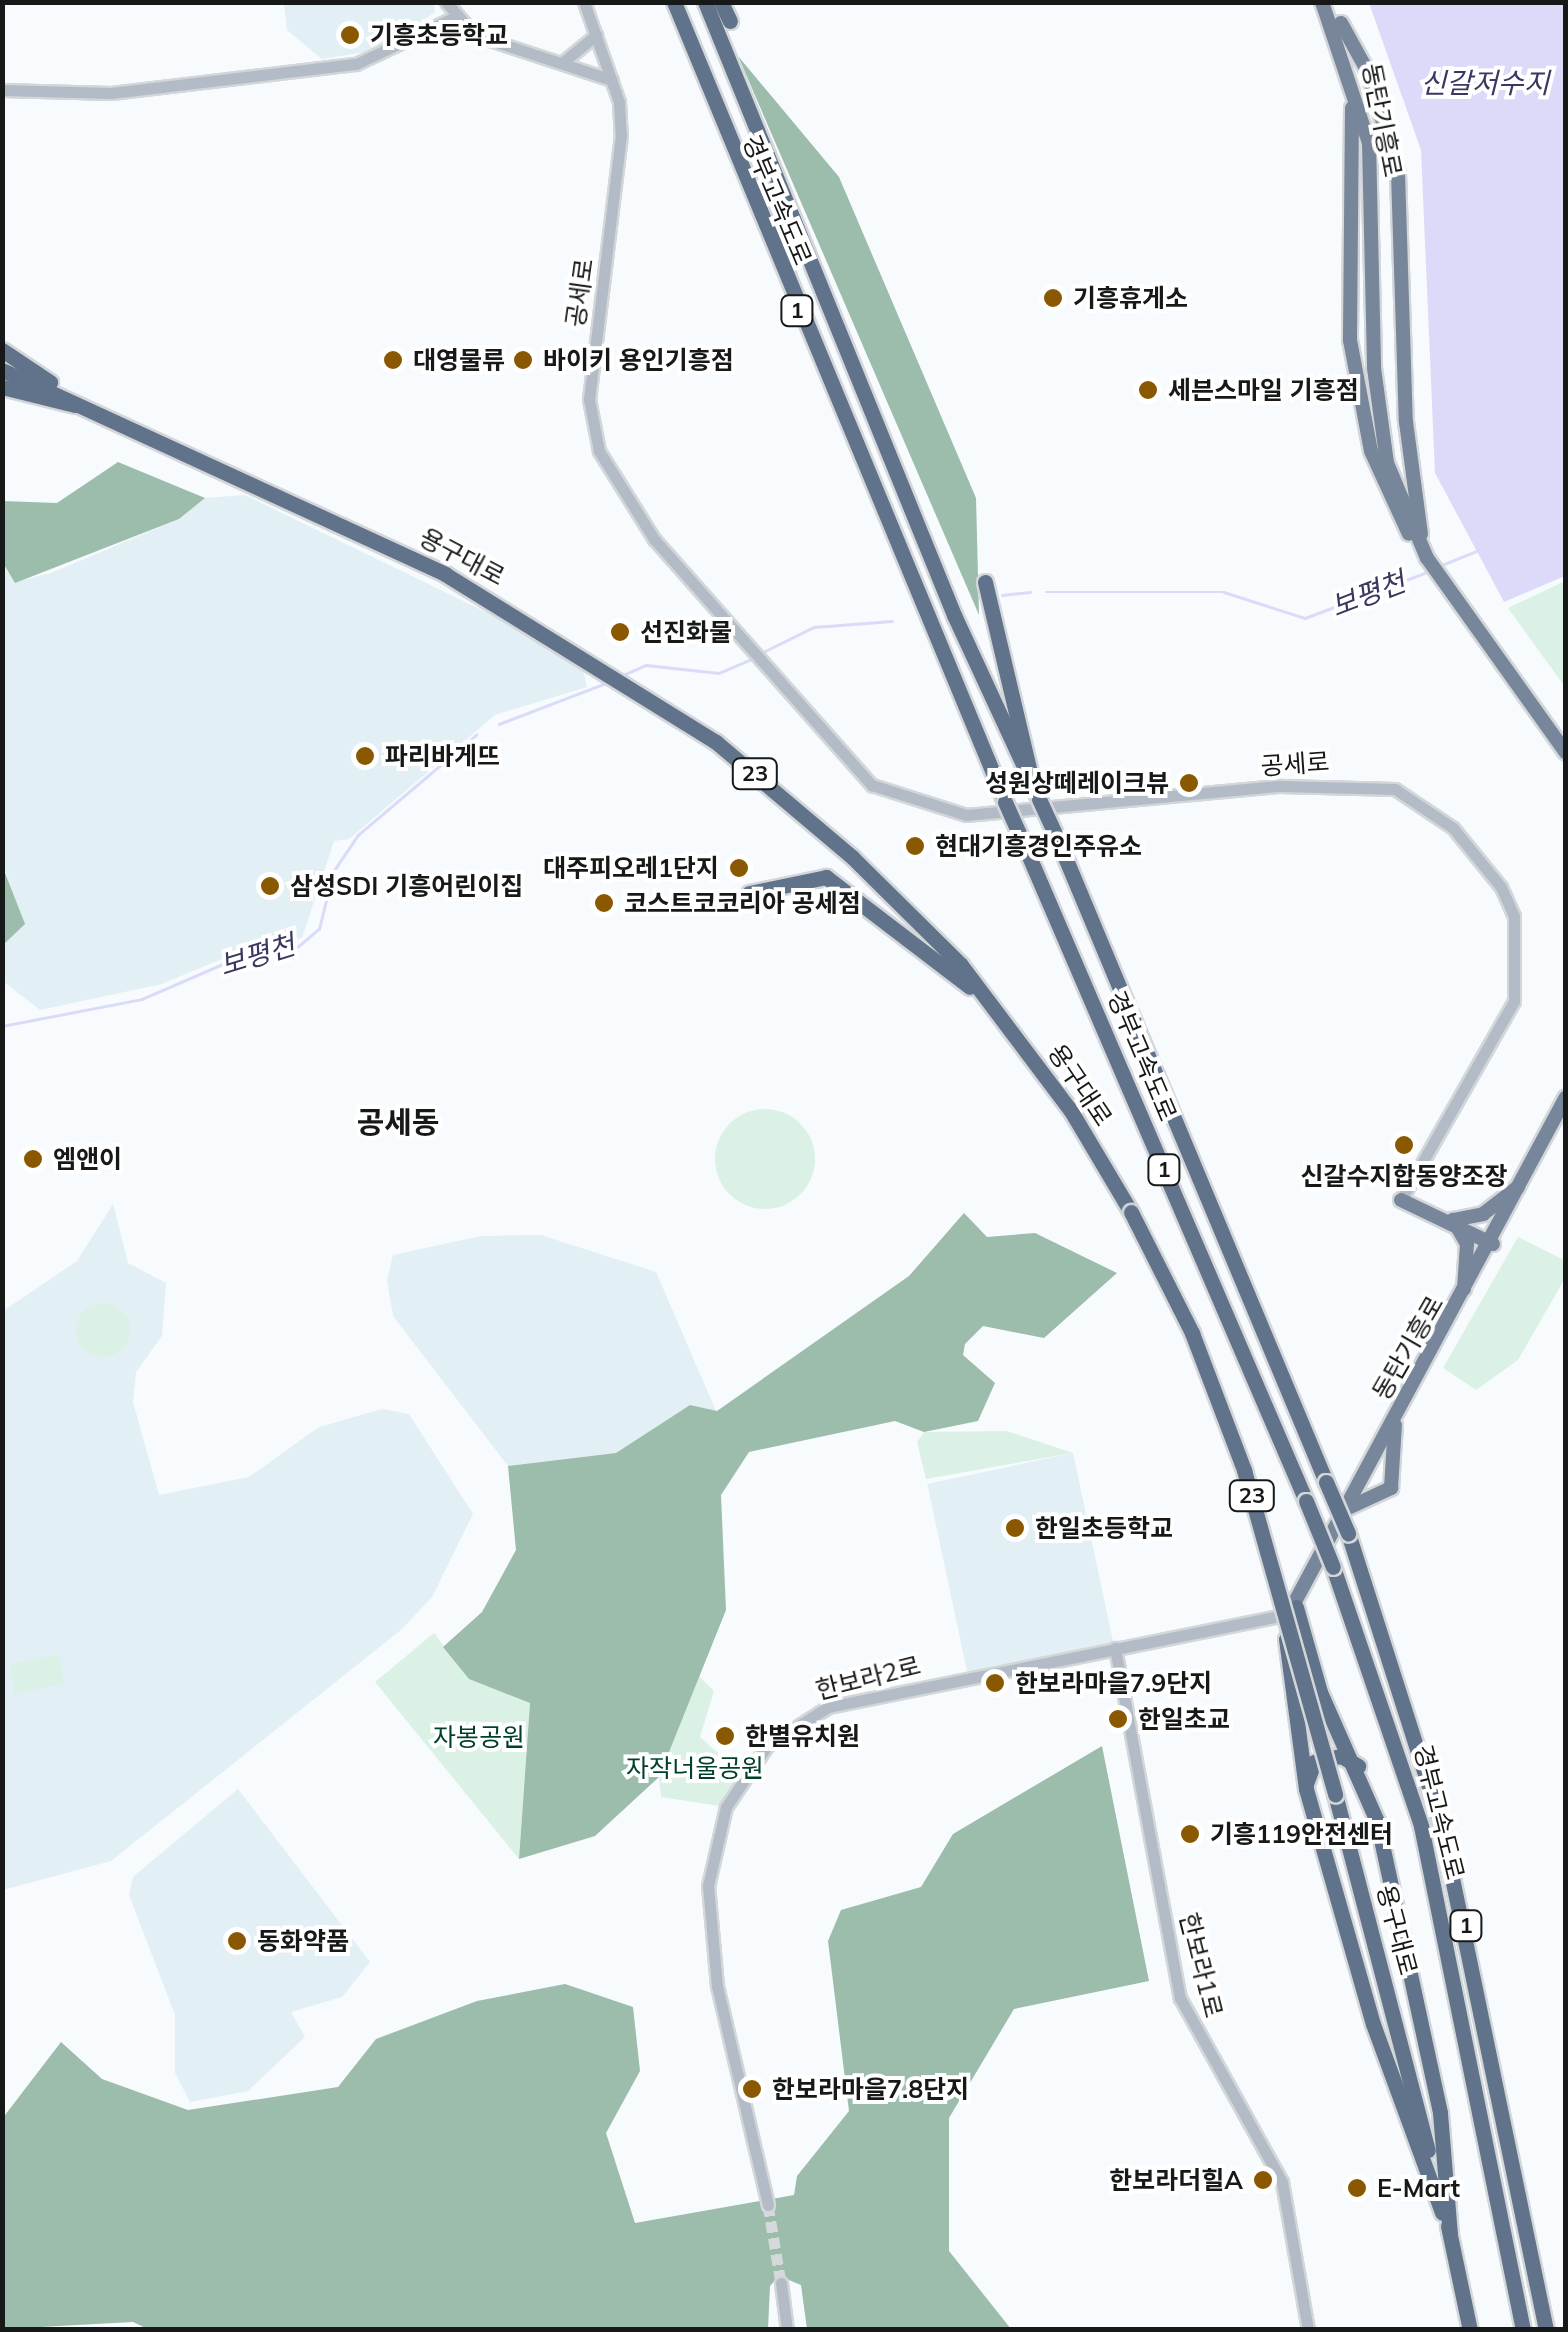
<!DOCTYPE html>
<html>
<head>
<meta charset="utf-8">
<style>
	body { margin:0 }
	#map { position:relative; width:1568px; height:2332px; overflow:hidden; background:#f7fbfd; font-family:Mulish,"Noto Sans KR",sans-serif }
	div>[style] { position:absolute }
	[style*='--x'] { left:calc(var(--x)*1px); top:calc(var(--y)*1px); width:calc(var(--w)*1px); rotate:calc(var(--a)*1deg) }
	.built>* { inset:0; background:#e2eff4; transform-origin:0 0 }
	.green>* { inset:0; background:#dcf1e6; transform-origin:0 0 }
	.round { border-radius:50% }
	.forest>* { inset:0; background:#9cbcac }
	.water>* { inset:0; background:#dbdbf9 }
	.stream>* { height:2.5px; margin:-1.25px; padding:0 1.25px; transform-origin:1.25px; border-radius:1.25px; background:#dbdbf9 }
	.minor-tunnel>* { height:11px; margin-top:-5.5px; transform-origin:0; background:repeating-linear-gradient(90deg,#d5d9db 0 11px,transparent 0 16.5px) }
	.roads { filter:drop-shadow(2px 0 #d3d7d9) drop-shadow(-2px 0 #d3d7d9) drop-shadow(0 2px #d3d7d9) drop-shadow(0 -2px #d3d7d9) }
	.minor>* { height:11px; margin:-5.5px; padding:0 5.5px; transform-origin:5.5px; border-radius:5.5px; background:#b3bbc7 }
	.major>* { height:14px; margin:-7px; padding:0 7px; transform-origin:7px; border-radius:7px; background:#77869a }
	.highway>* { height:15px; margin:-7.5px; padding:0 7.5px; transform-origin:7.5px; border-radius:7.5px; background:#61738a }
	.bridges { filter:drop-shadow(2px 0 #d3d7d9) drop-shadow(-2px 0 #d3d7d9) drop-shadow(0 2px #d3d7d9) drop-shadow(0 -2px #d3d7d9) }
	.highway-bridge>* { height:15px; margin:-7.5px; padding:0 7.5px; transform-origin:7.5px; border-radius:7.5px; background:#61738a }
	.dots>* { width:28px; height:28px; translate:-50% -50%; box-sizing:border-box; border:5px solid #fff; border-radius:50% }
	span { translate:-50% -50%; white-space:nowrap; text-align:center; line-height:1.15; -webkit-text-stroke:8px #fff; paint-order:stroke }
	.shield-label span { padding:2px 8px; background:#fff; border:2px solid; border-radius:8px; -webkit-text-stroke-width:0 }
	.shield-label { font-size:22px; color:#171919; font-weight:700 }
	.poi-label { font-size:25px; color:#171919; font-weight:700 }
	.left { translate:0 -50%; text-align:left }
	.right { translate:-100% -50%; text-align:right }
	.street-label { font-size:25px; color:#171919 }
	.park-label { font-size:25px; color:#00412c }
	.water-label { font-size:28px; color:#3a3761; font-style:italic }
	.quarter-label { font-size:30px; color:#171919; font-weight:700 }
	.frame { position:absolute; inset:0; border:5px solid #171919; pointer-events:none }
</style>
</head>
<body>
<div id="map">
	<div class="built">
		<div style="clip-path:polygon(284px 3px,434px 3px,435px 12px,384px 49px,322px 59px,287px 30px)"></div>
		<div style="clip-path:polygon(245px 495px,535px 636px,583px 669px,587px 687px,495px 715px,349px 839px,334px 841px,302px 938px,250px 947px,162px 984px,40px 1010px,3px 981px,3px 945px,24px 924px,3px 865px,3px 565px,15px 582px,51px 573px,179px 519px,205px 498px)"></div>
		<div style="clip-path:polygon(113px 1204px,128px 1263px,166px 1283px,162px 1336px,136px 1372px,133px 1402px,159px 1495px,249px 1477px,319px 1427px,382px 1409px,409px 1414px,473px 1514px,432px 1597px,401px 1630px,111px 1861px,3px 1890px,3px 1311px,77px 1261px)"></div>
		<div style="clip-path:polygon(541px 1235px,656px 1272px,716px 1411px,690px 1405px,616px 1453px,508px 1466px,393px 1316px,387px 1280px,393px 1255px,481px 1236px)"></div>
		<div style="left:1073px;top:1453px;width:199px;height:149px;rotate:78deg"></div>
		<div style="clip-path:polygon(238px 1789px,370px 1962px,342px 1997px,291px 2012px,305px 2037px,248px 2091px,190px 2102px,175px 2073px,175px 2015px,129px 1895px,133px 1877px)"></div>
	</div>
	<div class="green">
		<div style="clip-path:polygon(1565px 581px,1566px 581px,1565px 687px,1508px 608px)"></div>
		<div class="round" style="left:715px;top:1109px;width:100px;height:100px"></div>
		<div style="clip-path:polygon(1518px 1237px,1564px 1260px,1564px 1280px,1518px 1360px,1476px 1390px,1443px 1368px)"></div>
		<div class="round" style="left:76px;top:1303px;width:54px;height:54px"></div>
		<div style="clip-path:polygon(1007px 1431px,1073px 1453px,926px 1479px,917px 1442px,924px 1432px)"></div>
		<div style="clip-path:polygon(434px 1633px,469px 1679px,530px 1702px,519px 1859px,375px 1682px)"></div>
		<div style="left:58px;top:1654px;width:30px;height:50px;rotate:78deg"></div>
		<div style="clip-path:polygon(699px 1676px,714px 1691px,700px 1737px,743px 1775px,726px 1807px,661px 1797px,659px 1777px)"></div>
	</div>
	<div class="forest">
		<div style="clip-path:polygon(738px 56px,839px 177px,976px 498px,979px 615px)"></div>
		<div style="clip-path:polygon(118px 462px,205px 498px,179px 519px,15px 583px,3px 563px,3px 501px,57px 503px)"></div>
		<div style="clip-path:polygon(2px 865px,25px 924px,3px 945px,2px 945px)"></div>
		<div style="clip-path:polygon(964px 1213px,987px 1237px,1035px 1233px,1117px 1273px,1044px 1338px,983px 1326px,965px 1344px,963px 1355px,995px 1383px,978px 1421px,924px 1432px,895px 1421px,749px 1452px,721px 1495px,726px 1610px,659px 1777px,595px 1836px,519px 1859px,530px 1703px,469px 1679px,443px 1647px,482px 1612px,516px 1550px,508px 1466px,616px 1453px,690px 1405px,717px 1411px,909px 1276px)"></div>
		<div style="clip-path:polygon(1102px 1746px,1149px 1981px,1014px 2009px,949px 2118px,949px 2251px,1011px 2329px,807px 2329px,801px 2285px,779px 2276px,770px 2286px,768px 2329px,150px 2330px,133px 2322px,3px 2329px,2px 2119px,61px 2042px,102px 2079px,188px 2110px,338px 2087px,376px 2039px,477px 2001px,565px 1984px,633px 2007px,640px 2071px,606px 2133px,635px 2223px,794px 2195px,797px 2176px,849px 2111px,828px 1941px,841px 1910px,921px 1887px,953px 1834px)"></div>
	</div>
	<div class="water">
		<div style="clip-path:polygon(1369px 3px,1565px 3px,1565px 576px,1504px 602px,1435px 473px,1421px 150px)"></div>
	</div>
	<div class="stream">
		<div style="--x:1442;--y:565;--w:37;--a:-22"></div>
		<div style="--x:1046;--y:592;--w:178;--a:0"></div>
		<div style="--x:1224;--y:592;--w:85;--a:17.8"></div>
		<div style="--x:1305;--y:618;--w:134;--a:-20.6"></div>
		<div style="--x:1002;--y:595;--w:28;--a:-6"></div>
		<div style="--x:763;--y:652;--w:57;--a:-26.1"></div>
		<div style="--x:814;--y:627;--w:78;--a:-4.4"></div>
		<div style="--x:621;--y:676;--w:27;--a:-24"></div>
		<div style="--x:646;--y:665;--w:73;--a:6.3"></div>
		<div style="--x:719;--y:673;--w:36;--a:-23"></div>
		<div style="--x:499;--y:724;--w:118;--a:-20.9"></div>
		<div style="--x:2;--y:1026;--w:143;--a:-10.9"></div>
		<div style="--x:142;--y:999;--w:123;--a:-23.4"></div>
		<div style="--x:255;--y:950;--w:40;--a:-1.4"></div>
		<div style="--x:295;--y:949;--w:31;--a:-40"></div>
		<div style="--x:319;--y:929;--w:59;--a:-76.2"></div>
		<div style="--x:333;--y:872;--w:45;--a:-56"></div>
		<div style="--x:358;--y:835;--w:155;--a:-40.3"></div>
	</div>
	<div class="minor-tunnel">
		<div style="--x:768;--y:2205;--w:79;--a:80.5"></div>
	</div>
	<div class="roads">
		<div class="minor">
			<div style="--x:446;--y:2;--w:44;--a:48.7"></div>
			<div style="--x:475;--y:35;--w:144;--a:18.2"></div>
			<div style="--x:584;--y:2;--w:106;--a:70.7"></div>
			<div style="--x:619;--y:102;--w:33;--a:87"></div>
			<div style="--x:621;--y:135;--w:266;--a:96.9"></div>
			<div style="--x:589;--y:399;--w:53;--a:79.1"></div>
			<div style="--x:599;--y:451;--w:104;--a:58"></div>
			<div style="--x:654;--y:539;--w:329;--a:48.5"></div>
			<div style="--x:872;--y:785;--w:99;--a:17.7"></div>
			<div style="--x:966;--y:815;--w:316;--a:-5.3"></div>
			<div style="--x:1281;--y:786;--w:114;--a:1.5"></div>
			<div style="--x:1395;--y:789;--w:70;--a:33.9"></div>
			<div style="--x:1453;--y:828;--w:76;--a:50.9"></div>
			<div style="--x:1501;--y:887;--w:32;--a:66"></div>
			<div style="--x:1514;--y:916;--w:85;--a:90"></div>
			<div style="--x:1514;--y:1001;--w:229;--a:119.6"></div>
			<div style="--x:563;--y:62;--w:43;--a:-39.3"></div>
			<div style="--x:2;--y:90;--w:109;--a:1.6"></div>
			<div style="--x:111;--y:93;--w:247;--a:-6.8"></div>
			<div style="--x:356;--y:64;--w:107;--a:-25.4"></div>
			<div style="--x:1115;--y:1648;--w:356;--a:79.5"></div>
			<div style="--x:1180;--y:1998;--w:210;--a:61"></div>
			<div style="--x:1282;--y:2182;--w:150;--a:80"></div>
			<div style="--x:768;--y:2205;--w:225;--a:-103.1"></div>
			<div style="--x:717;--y:1986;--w:100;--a:-95.1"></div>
			<div style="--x:708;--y:1886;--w:81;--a:-77.2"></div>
			<div style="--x:726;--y:1807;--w:73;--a:-56.1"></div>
			<div style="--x:767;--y:1746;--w:72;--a:-32.6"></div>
			<div style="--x:828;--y:1707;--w:465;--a:-11.4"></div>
			<div style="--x:781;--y:2283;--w:47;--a:82.7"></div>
		</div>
		<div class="major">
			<div style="--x:1322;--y:2;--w:149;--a:71.6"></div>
			<div style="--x:1369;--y:143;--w:225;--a:88.7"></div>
			<div style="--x:1374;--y:368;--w:96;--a:82.2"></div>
			<div style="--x:1387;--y:463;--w:103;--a:67.2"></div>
			<div style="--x:1427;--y:558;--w:239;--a:54.5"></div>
			<div style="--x:1341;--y:23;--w:56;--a:61.1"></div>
			<div style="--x:1368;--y:72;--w:105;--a:73.5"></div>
			<div style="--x:1398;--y:173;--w:249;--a:88.2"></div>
			<div style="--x:1406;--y:422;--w:113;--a:82.4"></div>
			<div style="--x:1352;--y:108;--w:232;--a:90.5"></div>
			<div style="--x:1350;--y:340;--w:113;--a:79.3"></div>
			<div style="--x:1371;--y:451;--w:91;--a:65.4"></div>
			<div style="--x:1401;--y:1200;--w:102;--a:25.6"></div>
			<div style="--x:1464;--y:1289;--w:45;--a:-86.2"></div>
			<div style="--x:1467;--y:1244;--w:28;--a:-120"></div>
			<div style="--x:1453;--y:1220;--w:31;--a:-11"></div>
			<div style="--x:1483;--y:1214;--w:44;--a:-37.6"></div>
			<div style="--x:1346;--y:1509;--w:50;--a:-25"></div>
			<div style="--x:1391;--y:1488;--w:63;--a:-86.4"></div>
			<div style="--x:1290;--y:1611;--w:583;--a:-61.77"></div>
		</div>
		<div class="highway">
			<div style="--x:674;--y:2;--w:866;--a:67.52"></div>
			<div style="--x:705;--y:2;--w:662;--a:67.89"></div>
			<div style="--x:954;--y:615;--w:203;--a:65.2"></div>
			<div style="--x:721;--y:2;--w:21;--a:65"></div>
			<div style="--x:2;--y:350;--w:58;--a:33.7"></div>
			<div style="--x:2;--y:370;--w:488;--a:24.7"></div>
			<div style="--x:445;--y:574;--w:319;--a:31.8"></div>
			<div style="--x:716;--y:742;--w:178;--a:40.2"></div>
			<div style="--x:852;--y:857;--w:153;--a:44.7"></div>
			<div style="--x:961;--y:965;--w:183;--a:53"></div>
			<div style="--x:1071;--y:1111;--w:117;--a:59.3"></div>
			<div style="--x:2;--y:387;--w:75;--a:13.9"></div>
			<div style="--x:985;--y:582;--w:199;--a:76.7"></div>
			<div style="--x:1057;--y:838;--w:698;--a:67.33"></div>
			<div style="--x:1022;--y:840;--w:719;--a:66.75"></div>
			<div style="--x:749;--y:893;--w:79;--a:-11.7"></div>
			<div style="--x:826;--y:877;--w:181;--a:37.4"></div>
			<div style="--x:1348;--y:1533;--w:306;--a:72.3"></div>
			<div style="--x:1441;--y:1825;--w:516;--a:78.25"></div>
			<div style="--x:1333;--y:1567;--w:274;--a:71.2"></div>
			<div style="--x:1421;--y:1826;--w:514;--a:78.56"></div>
			<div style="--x:1296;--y:1607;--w:88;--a:74.2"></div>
			<div style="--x:1320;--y:1692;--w:141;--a:66.2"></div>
			<div style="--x:1377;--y:1821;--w:299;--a:77.8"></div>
			<div style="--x:1440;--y:2113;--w:121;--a:85.3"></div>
			<div style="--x:1286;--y:1639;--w:151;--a:82.4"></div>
			<div style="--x:1306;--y:1789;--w:244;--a:74.1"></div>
			<div style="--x:1373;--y:2024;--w:201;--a:69.9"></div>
			<div style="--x:1306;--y:1784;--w:23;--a:-70"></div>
			<div style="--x:1314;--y:1762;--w:28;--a:-13"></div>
			<div style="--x:1341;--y:1756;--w:20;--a:30"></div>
			<div style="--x:1335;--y:1794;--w:368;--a:75.4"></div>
			<div style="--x:1448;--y:2226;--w:106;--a:78.1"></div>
		</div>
	</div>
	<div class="bridges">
		<div class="highway-bridge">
			<div style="--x:1039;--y:799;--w:43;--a:65.2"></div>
			<div style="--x:1005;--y:802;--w:42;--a:65.9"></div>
			<div style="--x:1131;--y:1212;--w:136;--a:63.2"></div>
			<div style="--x:1192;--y:1333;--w:147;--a:69.2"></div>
			<div style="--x:1244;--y:1470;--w:337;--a:74.3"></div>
			<div style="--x:1326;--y:1482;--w:56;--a:66.7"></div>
			<div style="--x:1306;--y:1501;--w:71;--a:67.8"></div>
		</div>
	</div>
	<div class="dots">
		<div style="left:350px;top:35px;background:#895800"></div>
		<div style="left:1053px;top:298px;background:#895800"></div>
		<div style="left:393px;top:360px;background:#895800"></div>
		<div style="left:523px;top:360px;background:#895800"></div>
		<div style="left:1148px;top:390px;background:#895800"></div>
		<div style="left:620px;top:632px;background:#895800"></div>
		<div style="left:365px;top:756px;background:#895800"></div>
		<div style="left:1189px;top:783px;background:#895800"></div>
		<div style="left:915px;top:846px;background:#895800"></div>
		<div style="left:739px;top:868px;background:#895800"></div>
		<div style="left:270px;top:886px;background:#895800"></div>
		<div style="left:604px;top:903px;background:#895800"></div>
		<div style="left:1404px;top:1145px;background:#895800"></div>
		<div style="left:33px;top:1159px;background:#895800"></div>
		<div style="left:1015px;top:1528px;background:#895800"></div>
		<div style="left:995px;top:1683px;background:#895800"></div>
		<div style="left:1118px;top:1719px;background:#895800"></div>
		<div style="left:725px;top:1736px;background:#895800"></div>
		<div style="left:1190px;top:1834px;background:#895800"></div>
		<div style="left:237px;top:1941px;background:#895800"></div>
		<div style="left:752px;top:2089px;background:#895800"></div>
		<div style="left:1263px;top:2180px;background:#895800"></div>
		<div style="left:1357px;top:2188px;background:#895800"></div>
	</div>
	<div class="shield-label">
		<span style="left:797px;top:311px">1</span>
		<span style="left:755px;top:774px">23</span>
		<span style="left:1164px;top:1170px">1</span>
		<span style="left:1252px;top:1496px">23</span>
		<span style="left:1466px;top:1926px">1</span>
	</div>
	<div class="poi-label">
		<span class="left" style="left:370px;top:35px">기흥초등학교</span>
		<span class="left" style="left:1073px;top:298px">기흥휴게소</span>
		<span class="left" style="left:413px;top:360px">대영물류</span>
		<span class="left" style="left:543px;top:360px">바이키 용인기흥점</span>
		<span class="left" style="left:1168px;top:390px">세븐스마일 기흥점</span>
		<span class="left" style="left:640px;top:632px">선진화물</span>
		<span class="left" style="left:385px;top:756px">파리바게뜨</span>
		<span class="right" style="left:1169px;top:783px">성원상떼레이크뷰</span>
		<span class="left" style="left:935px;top:846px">현대기흥경인주유소</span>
		<span class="right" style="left:719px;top:868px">대주피오레1단지</span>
		<span class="left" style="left:290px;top:886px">삼성SDI 기흥어린이집</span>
		<span class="left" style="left:624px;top:903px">코스트코코리아 공세점</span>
		<span class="left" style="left:53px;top:1159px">엠앤이</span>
		<span style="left:1404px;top:1176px">신갈수지합동양조장</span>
		<span class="left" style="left:1035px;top:1528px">한일초등학교</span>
		<span class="left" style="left:1015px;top:1683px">한보라마을7.9단지</span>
		<span class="left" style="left:1138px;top:1719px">한일초교</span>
		<span class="left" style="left:745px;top:1736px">한별유치원</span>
		<span class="left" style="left:1210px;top:1834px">기흥119안전센터</span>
		<span class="left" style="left:257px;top:1941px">동화약품</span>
		<span class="left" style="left:772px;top:2089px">한보라마을7.8단지</span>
		<span class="right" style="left:1243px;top:2180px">한보라더힐A</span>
		<span class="left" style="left:1377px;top:2188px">E-Mart</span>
	</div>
	<div class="street-label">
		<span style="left:1382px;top:120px;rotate:79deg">동탄기흥로</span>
		<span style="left:777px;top:200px;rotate:67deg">경부고속도로</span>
		<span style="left:580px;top:293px;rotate:-82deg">공세로</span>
		<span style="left:462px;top:557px;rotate:28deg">용구대로</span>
		<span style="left:1295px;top:764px;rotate:-4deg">공세로</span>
		<span style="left:1142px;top:1056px;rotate:67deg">경부고속도로</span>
		<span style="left:1080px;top:1085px;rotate:56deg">용구대로</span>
		<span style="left:1408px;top:1348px;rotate:-60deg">동탄기흥로</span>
		<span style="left:868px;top:1678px;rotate:-14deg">한보라2로</span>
		<span style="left:1439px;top:1812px;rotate:76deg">경부고속도로</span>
		<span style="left:1397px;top:1930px;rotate:75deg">용구대로</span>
		<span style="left:1201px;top:1965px;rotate:76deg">한보라1로</span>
	</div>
	<div class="park-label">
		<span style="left:479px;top:1737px">자봉공원</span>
		<span style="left:695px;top:1768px">자작너울공원</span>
	</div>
	<div class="water-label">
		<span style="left:1485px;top:83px">신갈저수지</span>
		<span style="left:1368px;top:594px;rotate:-21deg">보평천</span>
		<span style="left:257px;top:955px;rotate:-17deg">보평천</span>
	</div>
	<div class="quarter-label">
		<span style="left:398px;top:1122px">공세동</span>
	</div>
	<div class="frame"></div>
</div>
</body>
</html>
